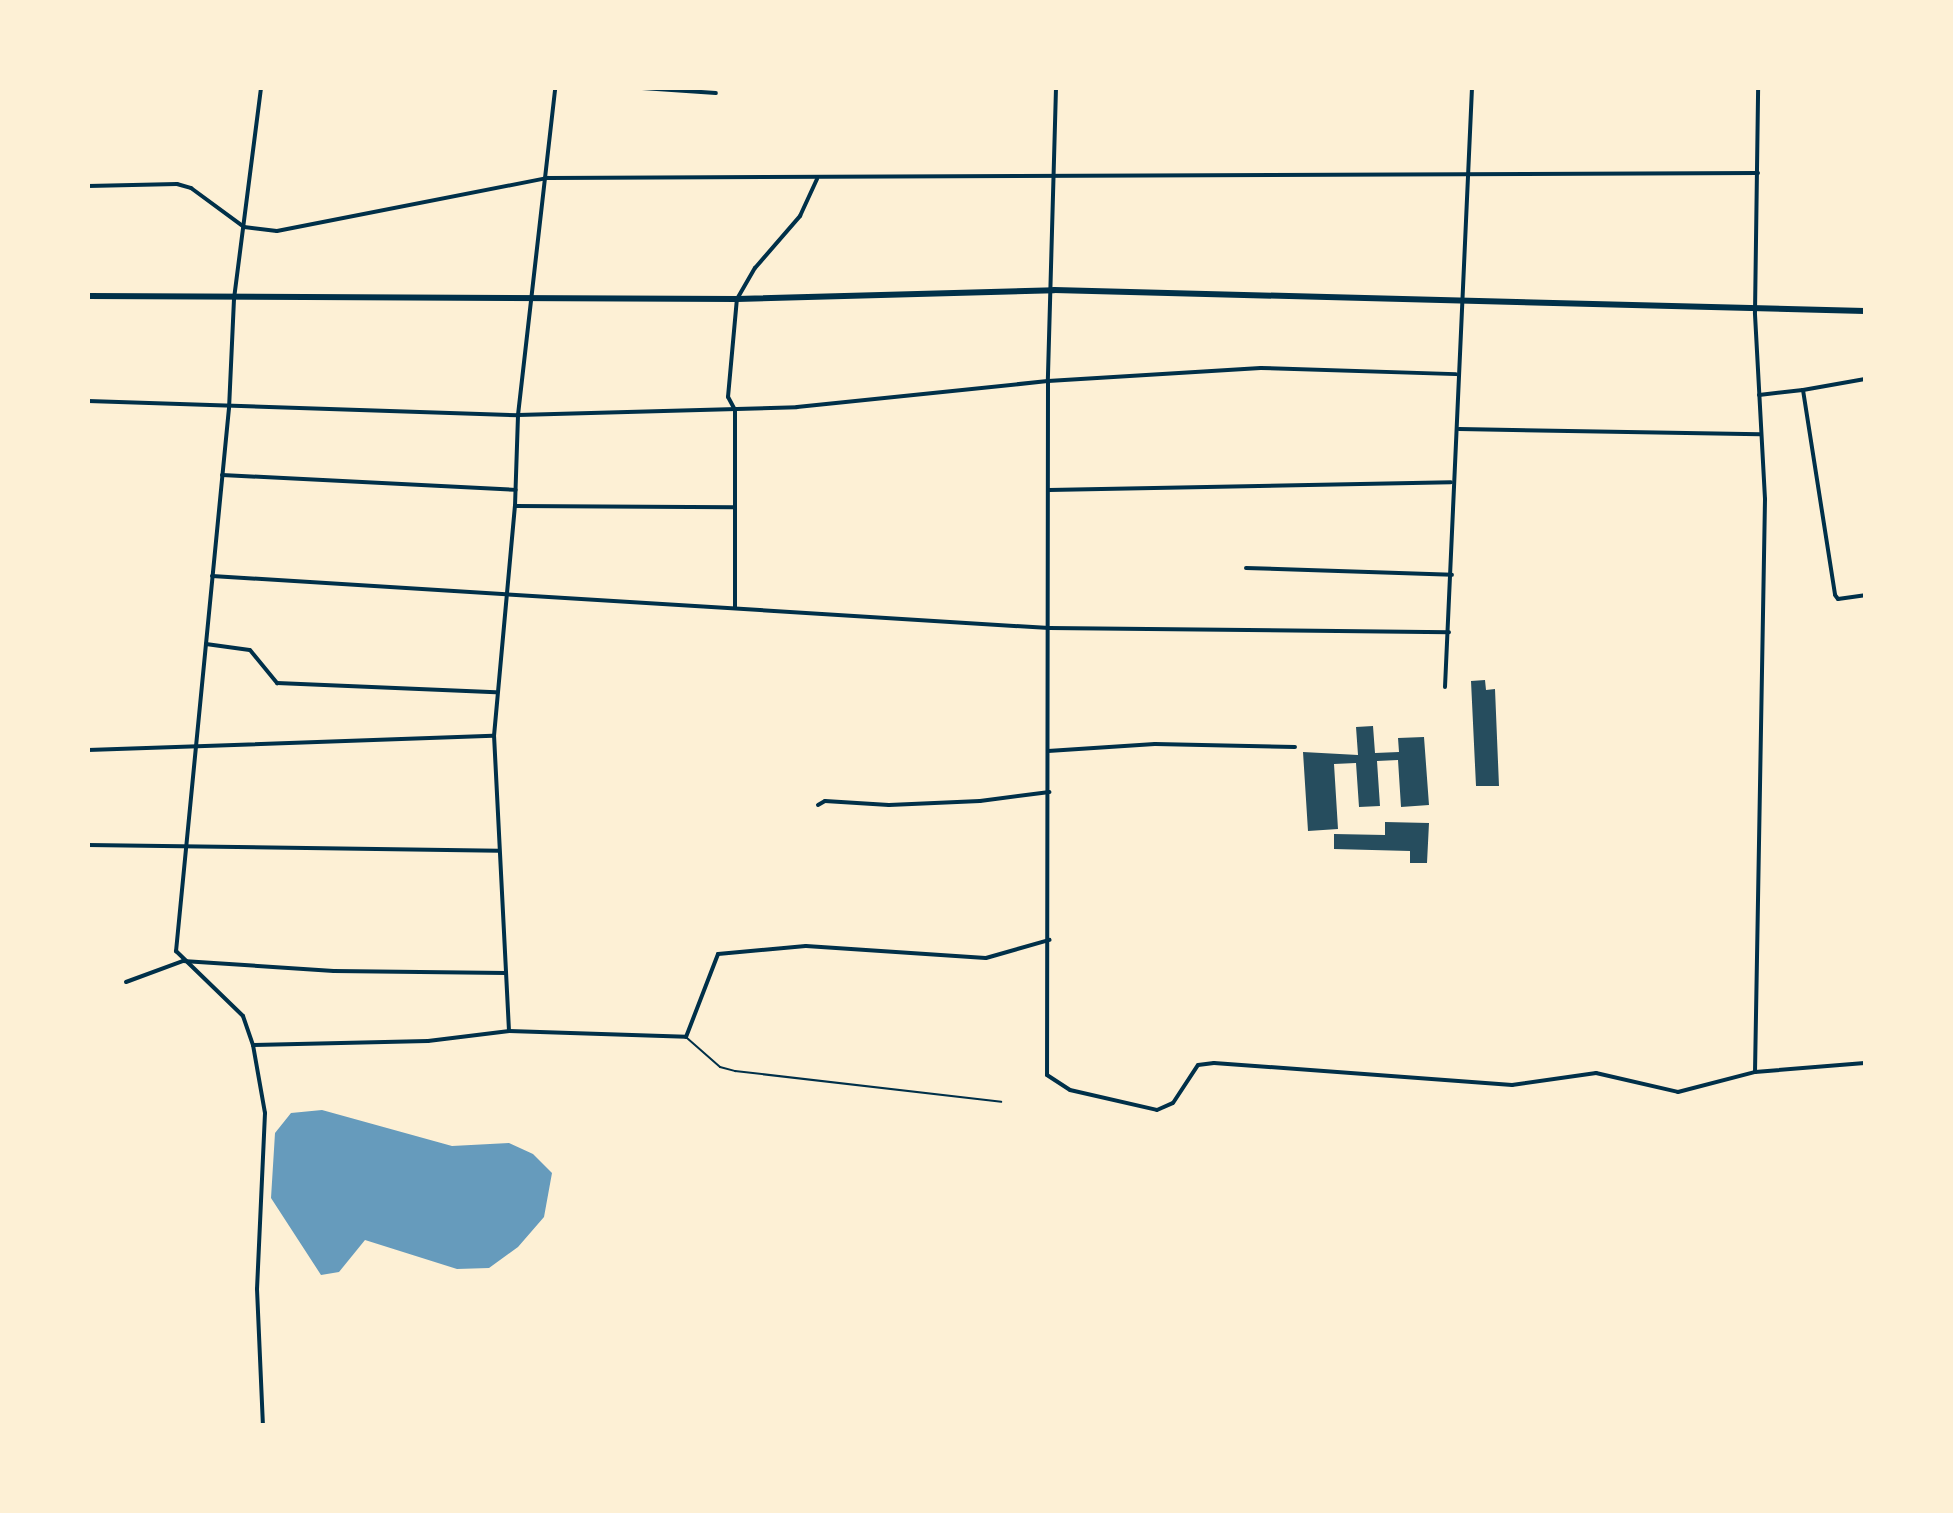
<!DOCTYPE html>
<html>
<head>
<meta charset="utf-8">
<style>
	body { margin:0 }
	#map { position:relative; width:1953px; height:1513px; overflow:hidden; background:#fdf0d5; font-family:"Source Serif 4",serif }
	div>[style] { position:absolute }
	[style*='--x'] { left:calc(var(--x)*1px); top:calc(var(--y)*1px); width:calc(var(--w)*1px); rotate:calc(var(--a)*1deg) }
	.water>* { inset:0; background:#669bbc }
	.building>* { inset:0; background:#264d5e }
	.service>* { height:2px; margin:-1px; padding:0 1px; transform-origin:1px; border-radius:1px; background:#003049 }
	.minor>* { height:4px; margin:-2px; padding:0 2px; transform-origin:2px; border-radius:2px; background:#003049 }
	.tertiary>* { height:6px; margin:-3px; padding:0 3px; transform-origin:3px; border-radius:3px; background:#003049 }
	span { translate:-50% -50%; white-space:nowrap; text-align:center; line-height:1.15; -webkit-text-stroke:8px #fdf0d5; paint-order:stroke }
	.frame { position:absolute; inset:0; border:90px solid #fdf0d5; pointer-events:none }
</style>
</head>
<body>
<div id="map">
	<div class="water">
		<div style="clip-path:polygon(322px 1110px,452px 1146px,509px 1143px,533px 1154px,552px 1173px,544px 1217px,518px 1247px,489px 1268px,457px 1269px,365px 1240px,339px 1272px,321px 1275px,271px 1198px,275px 1133px,291px 1113px)"></div>
	</div>
	<div class="building">
		<div style="clip-path:polygon(1485px 680px,1486px 690px,1495px 689px,1499px 786px,1476px 786px,1471px 681px)"></div>
		<div style="clip-path:polygon(1373px 726px,1375px 753px,1399px 752px,1398px 738px,1424px 737px,1429px 805px,1401px 807px,1398px 760px,1377px 761px,1380px 806px,1359px 807px,1356px 763px,1334px 764px,1338px 829px,1308px 831px,1303px 752px,1358px 755px,1356px 727px)"></div>
		<div style="clip-path:polygon(1385px 822px,1429px 823px,1427px 863px,1410px 863px,1410px 851px,1334px 849px,1334px 834px,1385px 835px)"></div>
	</div>
	<div class="service">
		<div style="--x:687;--y:1038;--w:44;--a:41.3"></div>
		<div style="--x:720;--y:1067;--w:16;--a:15"></div>
		<div style="--x:735;--y:1071;--w:268;--a:6.6"></div>
	</div>
	<div class="minor">
		<div style="--x:228;--y:88;--w:88;--a:0"></div>
		<div style="--x:261;--y:88;--w:213;--a:97.3"></div>
		<div style="--x:234;--y:299;--w:109;--a:92.6"></div>
		<div style="--x:229;--y:408;--w:546;--a:95.57"></div>
		<div style="--x:176;--y:951;--w:93;--a:44.1"></div>
		<div style="--x:243;--y:1016;--w:31;--a:71"></div>
		<div style="--x:253;--y:1045;--w:69;--a:80"></div>
		<div style="--x:265;--y:1113;--w:176;--a:92.6"></div>
		<div style="--x:257;--y:1289;--w:136;--a:87.5"></div>
		<div style="--x:642;--y:88;--w:74;--a:3.9"></div>
		<div style="--x:1056;--y:88;--w:293;--a:91.6"></div>
		<div style="--x:1048;--y:381;--w:694;--a:90.08"></div>
		<div style="--x:1047;--y:1075;--w:27;--a:33"></div>
		<div style="--x:1070;--y:1090;--w:89;--a:12.9"></div>
		<div style="--x:1157;--y:1110;--w:17;--a:-24"></div>
		<div style="--x:1173;--y:1103;--w:45;--a:-56.7"></div>
		<div style="--x:1198;--y:1065;--w:16;--a:-7"></div>
		<div style="--x:1214;--y:1063;--w:299;--a:4.2"></div>
		<div style="--x:1512;--y:1085;--w:85;--a:-8.1"></div>
		<div style="--x:1596;--y:1073;--w:84;--a:13"></div>
		<div style="--x:1678;--y:1092;--w:80;--a:-14.6"></div>
		<div style="--x:1755;--y:1072;--w:110;--a:-4.7"></div>
		<div style="--x:88;--y:186;--w:89;--a:-1.3"></div>
		<div style="--x:177;--y:184;--w:15;--a:16"></div>
		<div style="--x:191;--y:188;--w:66;--a:36.3"></div>
		<div style="--x:244;--y:227;--w:33;--a:7"></div>
		<div style="--x:277;--y:231;--w:276;--a:-11.1"></div>
		<div style="--x:548;--y:178;--w:1210;--a:-0.24"></div>
		<div style="--x:1803;--y:390;--w:63;--a:-10.1"></div>
		<div style="--x:1759;--y:395;--w:44;--a:-6.5"></div>
		<div style="--x:1803;--y:390;--w:207;--a:81.1"></div>
		<div style="--x:1835;--y:595;--w:5;--a:53"></div>
		<div style="--x:1838;--y:599;--w:27;--a:-8"></div>
		<div style="--x:88;--y:401;--w:430;--a:1.9"></div>
		<div style="--x:518;--y:415;--w:279;--a:-1.6"></div>
		<div style="--x:797;--y:407;--w:252;--a:-5.9"></div>
		<div style="--x:1048;--y:381;--w:213;--a:-3.5"></div>
		<div style="--x:1261;--y:368;--w:195;--a:1.8"></div>
		<div style="--x:1459;--y:429;--w:301;--a:1"></div>
		<div style="--x:222;--y:475;--w:294;--a:2.9"></div>
		<div style="--x:1049;--y:490;--w:402;--a:-1.1"></div>
		<div style="--x:515;--y:506;--w:219;--a:0.3"></div>
		<div style="--x:1246;--y:568;--w:206;--a:1.9"></div>
		<div style="--x:212;--y:576;--w:839;--a:3.56"></div>
		<div style="--x:1049;--y:628;--w:400;--a:0.6"></div>
		<div style="--x:735;--y:607;--w:197;--a:-90"></div>
		<div style="--x:735;--y:410;--w:15;--a:-118"></div>
		<div style="--x:728;--y:397;--w:98;--a:-84.8"></div>
		<div style="--x:737;--y:299;--w:36;--a:-60"></div>
		<div style="--x:755;--y:268;--w:69;--a:-49.1"></div>
		<div style="--x:800;--y:216;--w:41;--a:-65.3"></div>
		<div style="--x:206;--y:644;--w:44;--a:7.8"></div>
		<div style="--x:250;--y:650;--w:43;--a:50.7"></div>
		<div style="--x:277;--y:683;--w:219;--a:2.4"></div>
		<div style="--x:1445;--y:687;--w:600;--a:-87.42"></div>
		<div style="--x:88;--y:750;--w:405;--a:-2"></div>
		<div style="--x:1048;--y:751;--w:107;--a:-3.7"></div>
		<div style="--x:1155;--y:744;--w:140;--a:1.2"></div>
		<div style="--x:818;--y:805;--w:8;--a:-30"></div>
		<div style="--x:825;--y:801;--w:64;--a:3.6"></div>
		<div style="--x:889;--y:805;--w:91;--a:-2.5"></div>
		<div style="--x:980;--y:801;--w:70;--a:-7.4"></div>
		<div style="--x:88;--y:845;--w:411;--a:0.8"></div>
		<div style="--x:126;--y:982;--w:61;--a:-20.2"></div>
		<div style="--x:183;--y:961;--w:151;--a:3.8"></div>
		<div style="--x:334;--y:971;--w:172;--a:0.7"></div>
		<div style="--x:509;--y:1031;--w:295;--a:-92.9"></div>
		<div style="--x:494;--y:736;--w:231;--a:-84.8"></div>
		<div style="--x:515;--y:506;--w:91;--a:-88.1"></div>
		<div style="--x:518;--y:415;--w:329;--a:-83.5"></div>
		<div style="--x:253;--y:1045;--w:175;--a:-1.3"></div>
		<div style="--x:428;--y:1041;--w:82;--a:-7"></div>
		<div style="--x:509;--y:1031;--w:177;--a:1.9"></div>
		<div style="--x:686;--y:1037;--w:89;--a:-68.9"></div>
		<div style="--x:718;--y:954;--w:88;--a:-5.2"></div>
		<div style="--x:806;--y:946;--w:180;--a:3.8"></div>
		<div style="--x:986;--y:958;--w:66;--a:-15.9"></div>
		<div style="--x:1755;--y:1072;--w:573;--a:-89"></div>
		<div style="--x:1765;--y:499;--w:187;--a:-93.1"></div>
		<div style="--x:1755;--y:312;--w:224;--a:-89.2"></div>
	</div>
	<div class="tertiary">
		<div style="--x:88;--y:296;--w:649;--a:0.26"></div>
		<div style="--x:737;--y:299;--w:317;--a:-1.6"></div>
		<div style="--x:1054;--y:290;--w:811;--a:1.48"></div>
	</div>
	<div class="frame"></div>
</div>
</body>
</html>
